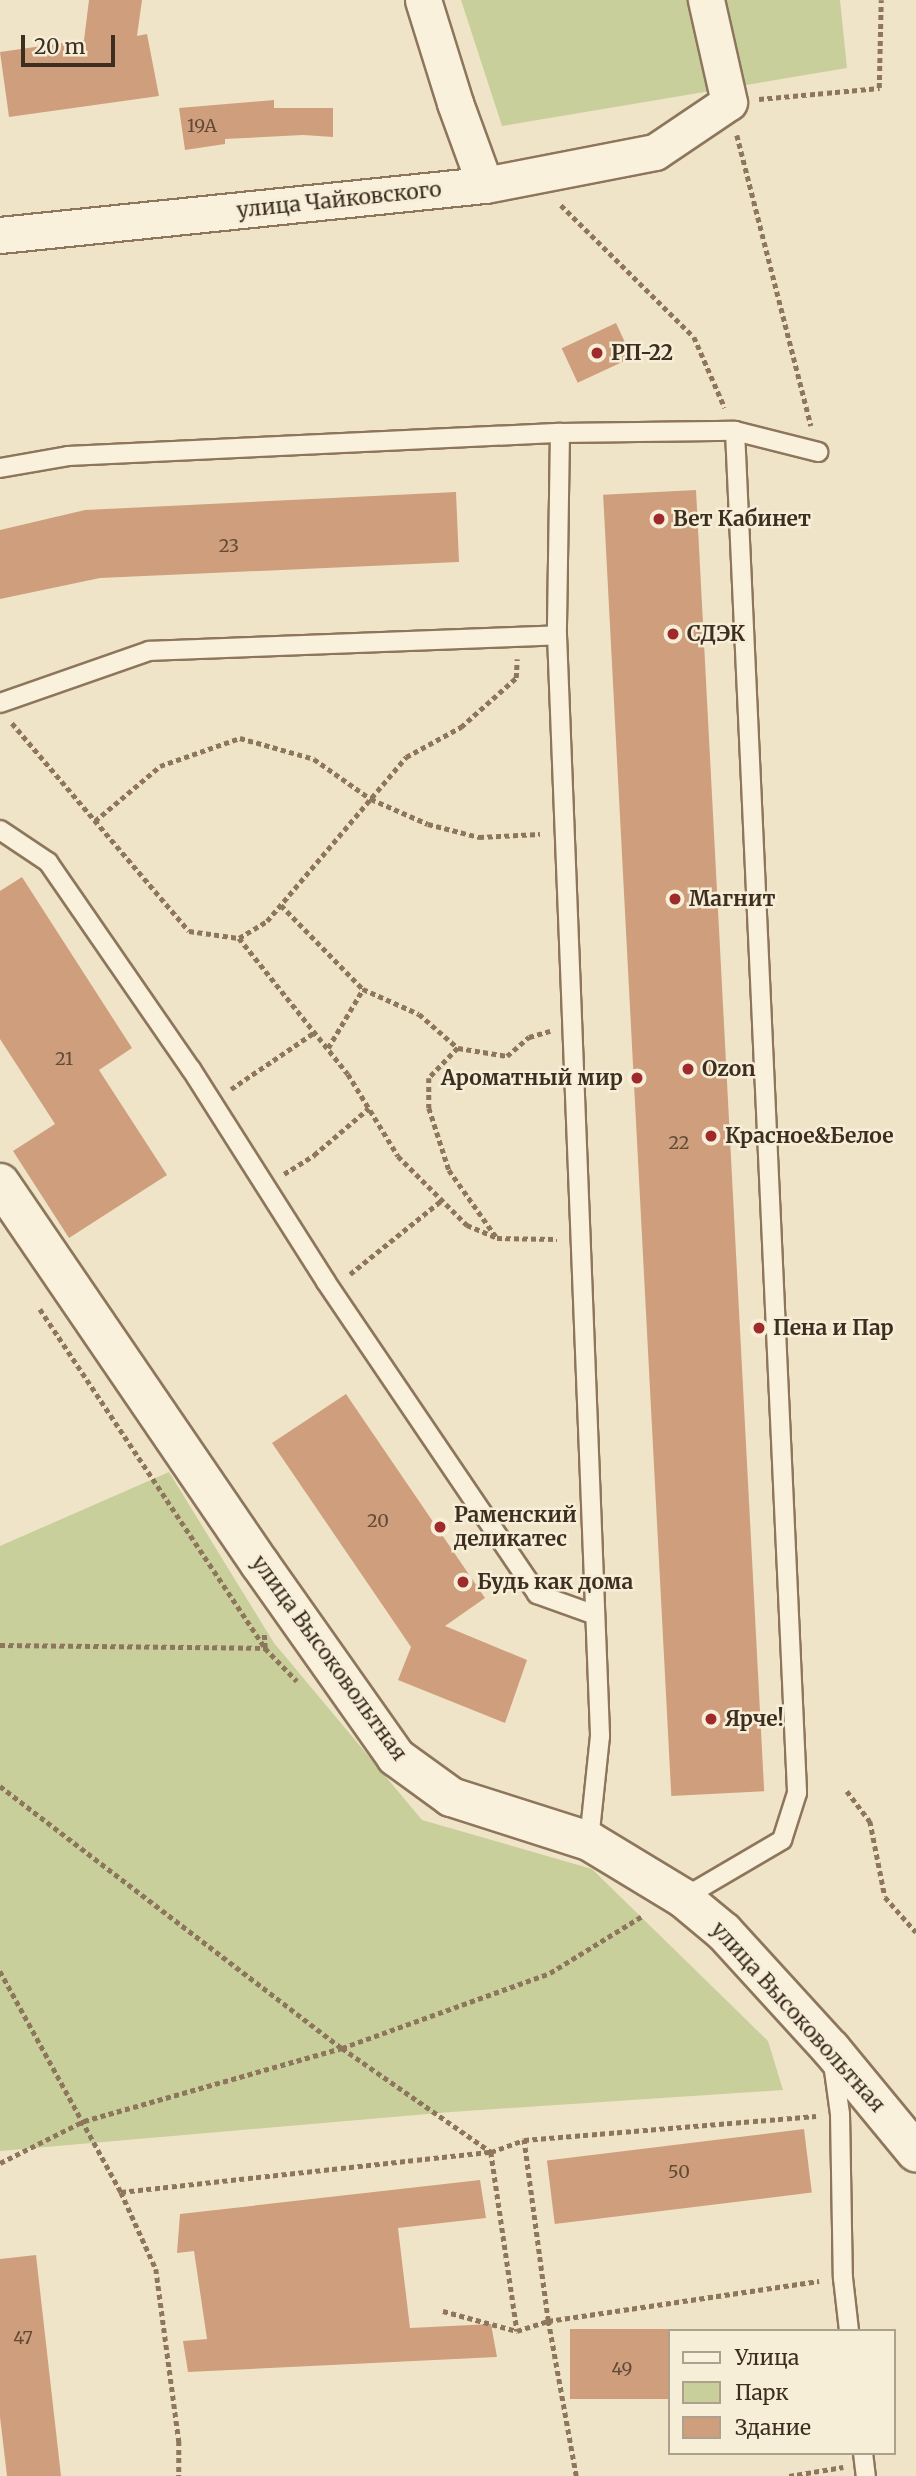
<!DOCTYPE html>
<html>
<head>
<meta charset="utf-8">
<style>
	body { margin:0 }
	#map { position:relative; width:916px; height:2476px; overflow:hidden; background:#f0e4c8; font-family:Merriweather,serif }
	div>[style] { position:absolute }
	[style*='--x'] { left:calc(var(--x)*1px); top:calc(var(--y)*1px); width:calc(var(--w)*1px); rotate:calc(var(--a)*1deg) }
	.green>* { inset:0; background:#c9cf9b }
	.building>* { inset:0; background:#cf9f7d; transform-origin:0 0 }
	.path>* { height:4.5px; margin-top:-2.25px; transform-origin:0; background:repeating-linear-gradient(90deg,#8d765c 0 5px,transparent 0 8.5px) }
	.roads { filter:drop-shadow(2px 0 #8d765c) drop-shadow(-2px 0 #8d765c) drop-shadow(0 2px #8d765c) drop-shadow(0 -2px #8d765c) }
	.lane>* { height:18px; margin:-9px; padding:0 9px; transform-origin:9px; border-radius:9px; background:#faf1dc }
	.street>* { height:35px; margin:-17.5px; padding:0 17.5px; transform-origin:17.5px; border-radius:17.5px; background:#faf1dc }
	.secondary>* { height:38px; margin:-19px; padding:0 19px; transform-origin:19px; border-radius:19px; background:#faf1dc }
	.dots>* { width:19px; height:19px; translate:-50% -50%; box-sizing:border-box; border:4px solid #f7eed8; border-radius:50% }
	span { translate:-50% -50%; white-space:nowrap; text-align:center; line-height:1.15; -webkit-text-stroke:5px #f7eed8; paint-order:stroke }
	.number-label { font-size:18px; color:#624a37 }
	.number-label span { -webkit-text-stroke-width:0 }
	.street-label { font-size:21px; color:#3d2e20 }
	.poi-label { font-size:21px; color:#3d2e20; font-weight:700 }
	.left { translate:0 -50%; text-align:left }
	.right { translate:-100% -50%; text-align:right }
	.legend { position:absolute; left:668px; top:2329px; width:228px; height:126px; box-sizing:border-box; background:#f7eed8; border:2px solid #ada18e; margin:0; padding:9px 12px; list-style:none; font-size:21px; color:#3d2e20 }
	.legend li { display:flex; align-items:center; gap:14px; height:35px }
	.legend b { width:35px; border:2px solid #ada18e }
	.scale { position:absolute; left:21px; top:35px; width:94px; height:32px; box-sizing:border-box; border:4px solid #3d2e20; border-top:0; padding-left:9px; font-size:21px; line-height:24px; white-space:nowrap; color:#3d2e20; -webkit-text-stroke:5px #f7eed8; paint-order:stroke }
</style>
</head>
<body>
<div id="map">
	<div class="green">
		<div style="clip-path:polygon(461px 0,840px 0,847px 68px,502px 126px)"></div>
		<div style="clip-path:polygon(169px 1472px,274px 1643px,422px 1820px,592px 1869px,768px 2041px,783px 2090px,451px 2112px,0 2151px,0 1546px)"></div>
	</div>
	<div class="building">
		<div style="clip-path:polygon(89px 0,142px 0,137px 36px,147px 34px,159px 96px,9px 117px,0 52px,84px 40px)"></div>
		<div style="clip-path:polygon(274px 100px,274px 108px,333px 108px,333px 137px,303px 135px,225px 139px,225px 144px,185px 150px,179px 108px)"></div>
		<div style="left:616px;top:323px;width:38px;height:60px;rotate:65deg"></div>
		<div style="left:696px;top:490px;width:1303px;height:93px;rotate:87deg"></div>
		<div style="clip-path:polygon(456px 492px,459px 562px,100px 578px,0 599px,0 530px,85px 510px)"></div>
		<div style="clip-path:polygon(22px 877px,132px 1048px,99px 1070px,167px 1175px,69px 1238px,13px 1151px,55px 1124px,0 1039px,0 891px)"></div>
		<div style="clip-path:polygon(346px 1394px,485px 1598px,445px 1626px,527px 1660px,505px 1723px,398px 1680px,411px 1647px,272px 1443px)"></div>
		<div style="left:804px;top:2129px;width:64px;height:259px;rotate:83deg"></div>
		<div style="clip-path:polygon(480px 2180px,486px 2218px,398px 2228px,410px 2328px,491px 2324px,497px 2357px,188px 2372px,183px 2341px,207px 2339px,194px 2251px,177px 2253px,180px 2214px)"></div>
		<div style="clip-path:polygon(36px 2255px,61px 2476px,7px 2476px,0 2417px,0 2259px)"></div>
		<div style="left:669px;top:2329px;width:70px;height:99px;rotate:90deg"></div>
	</div>
	<div class="path">
		<div style="--x:759;--y:99;--w:121;--a:-5.2"></div>
		<div style="--x:879;--y:88;--w:88;--a:-88.7"></div>
		<div style="--x:737;--y:135;--w:300;--a:75.7"></div>
		<div style="--x:561;--y:205;--w:187;--a:44.8"></div>
		<div style="--x:694;--y:337;--w:77;--a:66.4"></div>
		<div style="--x:12;--y:723;--w:273;--a:49.6"></div>
		<div style="--x:189;--y:931;--w:50;--a:8"></div>
		<div style="--x:239;--y:938;--w:33;--a:-31"></div>
		<div style="--x:267;--y:921;--w:215;--a:-49.7"></div>
		<div style="--x:406;--y:757;--w:63;--a:-28.6"></div>
		<div style="--x:461;--y:727;--w:74;--a:-41.7"></div>
		<div style="--x:516;--y:678;--w:19;--a:-87"></div>
		<div style="--x:95;--y:821;--w:85;--a:-40.2"></div>
		<div style="--x:160;--y:766;--w:85;--a:-19.3"></div>
		<div style="--x:240;--y:738;--w:77;--a:15.8"></div>
		<div style="--x:314;--y:759;--w:70;--a:35.1"></div>
		<div style="--x:371;--y:799;--w:62;--a:23.7"></div>
		<div style="--x:428;--y:824;--w:53;--a:14.3"></div>
		<div style="--x:479;--y:837;--w:61;--a:-2.8"></div>
		<div style="--x:281;--y:905;--w:117;--a:45.7"></div>
		<div style="--x:363;--y:989;--w:61;--a:24.1"></div>
		<div style="--x:419;--y:1014;--w:52;--a:41.1"></div>
		<div style="--x:458;--y:1048;--w:42;--a:134"></div>
		<div style="--x:429;--y:1078;--w:30;--a:90"></div>
		<div style="--x:429;--y:1108;--w:65;--a:72.1"></div>
		<div style="--x:449;--y:1170;--w:83;--a:54.8"></div>
		<div style="--x:239;--y:938;--w:174;--a:51.3"></div>
		<div style="--x:348;--y:1074;--w:96;--a:58.6"></div>
		<div style="--x:398;--y:1156;--w:98;--a:45"></div>
		<div style="--x:467;--y:1225;--w:33;--a:23"></div>
		<div style="--x:497;--y:1238;--w:60;--a:1"></div>
		<div style="--x:328;--y:1048;--w:69;--a:-59.3"></div>
		<div style="--x:458;--y:1048;--w:50;--a:9.3"></div>
		<div style="--x:507;--y:1056;--w:29;--a:-41"></div>
		<div style="--x:529;--y:1037;--w:22;--a:-16"></div>
		<div style="--x:231;--y:1089;--w:102;--a:-34.2"></div>
		<div style="--x:284;--y:1174;--w:36;--a:-32"></div>
		<div style="--x:314;--y:1155;--w:72;--a:-40.5"></div>
		<div style="--x:350;--y:1274;--w:118;--a:-38.8"></div>
		<div style="--x:40;--y:1309;--w:407;--a:56.4"></div>
		<div style="--x:265;--y:1648;--w:46;--a:45.9"></div>
		<div style="--x:0;--y:1645;--w:265;--a:0.6"></div>
		<div style="--x:265;--y:1648;--w:15;--a:-94"></div>
		<div style="--x:0;--y:1786;--w:431;--a:37.5"></div>
		<div style="--x:342;--y:2048;--w:182;--a:34.9"></div>
		<div style="--x:491;--y:2152;--w:35;--a:-20"></div>
		<div style="--x:847;--y:1791;--w:38;--a:53"></div>
		<div style="--x:870;--y:1821;--w:77;--a:78.8"></div>
		<div style="--x:885;--y:1897;--w:47;--a:48.5"></div>
		<div style="--x:0;--y:1971;--w:252;--a:61.3"></div>
		<div style="--x:121;--y:2192;--w:85;--a:65.6"></div>
		<div style="--x:156;--y:2269;--w:174;--a:82.4"></div>
		<div style="--x:179;--y:2441;--w:35;--a:90"></div>
		<div style="--x:0;--y:2163;--w:94;--a:-26.6"></div>
		<div style="--x:84;--y:2121;--w:268;--a:-15.8"></div>
		<div style="--x:342;--y:2048;--w:221;--a:-19.8"></div>
		<div style="--x:550;--y:1973;--w:110;--a:-31.7"></div>
		<div style="--x:121;--y:2192;--w:372;--a:-6.2"></div>
		<div style="--x:491;--y:2152;--w:181;--a:81.7"></div>
		<div style="--x:443;--y:2311;--w:77;--a:15.1"></div>
		<div style="--x:517;--y:2331;--w:33;--a:-18"></div>
		<div style="--x:548;--y:2321;--w:274;--a:-8.4"></div>
		<div style="--x:576;--y:2476;--w:158;--a:-100.2"></div>
		<div style="--x:548;--y:2321;--w:183;--a:-97.6"></div>
		<div style="--x:524;--y:2140;--w:293;--a:-4.7"></div>
		<div style="--x:789;--y:2476;--w:55;--a:-9.5"></div>
	</div>
	<div class="roads">
		<div class="lane">
			<div style="--x:735;--y:431;--w:86;--a:14.2"></div>
			<div style="--x:560;--y:433;--w:175;--a:-0.7"></div>
			<div style="--x:735;--y:431;--w:1363;--a:87.39"></div>
			<div style="--x:797;--y:1793;--w:49;--a:107.7"></div>
			<div style="--x:782;--y:1840;--w:115;--a:149.6"></div>
			<div style="--x:0;--y:468;--w:69;--a:-10"></div>
			<div style="--x:68;--y:456;--w:493;--a:-2.7"></div>
			<div style="--x:560;--y:433;--w:202;--a:90.9"></div>
			<div style="--x:0;--y:703;--w:158;--a:-19.2"></div>
			<div style="--x:149;--y:651;--w:408;--a:-2.2"></div>
			<div style="--x:557;--y:635;--w:1102;--a:87.76"></div>
			<div style="--x:600;--y:1736;--w:106;--a:96"></div>
			<div style="--x:0;--y:830;--w:58;--a:33.7"></div>
			<div style="--x:48;--y:862;--w:252;--a:55.4"></div>
			<div style="--x:191;--y:1069;--w:252;--a:57.6"></div>
			<div style="--x:326;--y:1282;--w:377;--a:55.9"></div>
			<div style="--x:537;--y:1594;--w:59;--a:19.7"></div>
			<div style="--x:833;--y:2063;--w:51;--a:82.2"></div>
			<div style="--x:840;--y:2114;--w:164;--a:89"></div>
			<div style="--x:843;--y:2278;--w:53;--a:83.5"></div>
			<div style="--x:863;--y:2453;--w:23;--a:83"></div>
		</div>
		<div class="street">
			<div style="--x:423;--y:0;--w:108;--a:72.7"></div>
			<div style="--x:455;--y:103;--w:87;--a:69.9"></div>
			<div style="--x:0;--y:235;--w:488;--a:-5.9"></div>
			<div style="--x:485;--y:185;--w:173;--a:-11"></div>
			<div style="--x:655;--y:152;--w:89;--a:-34"></div>
			<div style="--x:729;--y:102;--w:105;--a:-102.7"></div>
		</div>
		<div class="secondary">
			<div style="--x:0;--y:1183;--w:461;--a:55.7"></div>
			<div style="--x:260;--y:1564;--w:236;--a:54.8"></div>
			<div style="--x:396;--y:1757;--w:68;--a:36"></div>
			<div style="--x:451;--y:1797;--w:145;--a:17.7"></div>
			<div style="--x:589;--y:1841;--w:110;--a:31.2"></div>
			<div style="--x:683;--y:1898;--w:53;--a:39.7"></div>
			<div style="--x:724;--y:1932;--w:159;--a:47.6"></div>
			<div style="--x:831;--y:2049;--w:134;--a:50.5"></div>
		</div>
	</div>
	<div class="dots">
		<div style="left:597px;top:353px;background:#9e2a2b"></div>
		<div style="left:659px;top:519px;background:#9e2a2b"></div>
		<div style="left:673px;top:634px;background:#9e2a2b"></div>
		<div style="left:675px;top:899px;background:#9e2a2b"></div>
		<div style="left:688px;top:1069px;background:#9e2a2b"></div>
		<div style="left:637px;top:1078px;background:#9e2a2b"></div>
		<div style="left:711px;top:1136px;background:#9e2a2b"></div>
		<div style="left:759px;top:1328px;background:#9e2a2b"></div>
		<div style="left:440px;top:1527px;background:#9e2a2b"></div>
		<div style="left:463px;top:1582px;background:#9e2a2b"></div>
		<div style="left:711px;top:1719px;background:#9e2a2b"></div>
	</div>
	<div class="number-label">
		<span style="left:202px;top:126px">19А</span>
		<span style="left:229px;top:546px">23</span>
		<span style="left:64px;top:1059px">21</span>
		<span style="left:679px;top:1143px">22</span>
		<span style="left:378px;top:1521px">20</span>
		<span style="left:679px;top:2172px">50</span>
		<span style="left:23px;top:2338px">47</span>
		<span style="left:622px;top:2369px">49</span>
	</div>
	<div class="street-label">
		<span style="left:339px;top:200px;rotate:-6deg">улица Чайковского</span>
		<span style="left:329px;top:1658px;rotate:54deg">улица Высоковольтная</span>
		<span style="left:798px;top:2017px;rotate:48deg">улица Высоковольтная</span>
	</div>
	<div class="poi-label">
		<span class="left" style="left:611px;top:353px">РП-22</span>
		<span class="left" style="left:673px;top:519px">Вет Кабинет</span>
		<span class="left" style="left:687px;top:634px">СДЭК</span>
		<span class="left" style="left:689px;top:899px">Магнит</span>
		<span class="left" style="left:702px;top:1069px">Ozon</span>
		<span class="right" style="left:623px;top:1078px">Ароматный мир</span>
		<span class="left" style="left:725px;top:1136px">Красное&amp;Белое</span>
		<span class="left" style="left:773px;top:1328px">Пена и Пар</span>
		<span class="left" style="left:454px;top:1527px">Раменский<br>деликатес</span>
		<span class="left" style="left:477px;top:1582px">Будь как дома</span>
		<span class="left" style="left:725px;top:1719px">Ярче!</span>
	</div>
	<ul class="legend">
	<li><b style="height:9px;background:#faf1dc"></b>Улица</li>
	<li><b style="height:19px;background:#c9cf9b"></b>Парк</li>
	<li><b style="height:19px;background:#cf9f7d"></b>Здание</li>
	</ul>
	<div class="scale">20 m</div>
</div>
</body>
</html>
